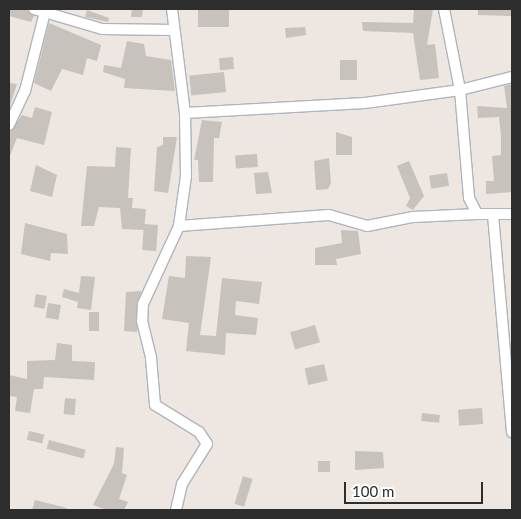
<!DOCTYPE html>
<html>
<head>
<meta charset="utf-8">
<style>
	body { margin:0 }
	#map { position:relative; width:521px; height:519px; overflow:hidden; background:#eee6e0; font-family:Lato,sans-serif }
	div>[style] { position:absolute }
	[style*='--x'] { left:calc(var(--x)*1px); top:calc(var(--y)*1px); width:calc(var(--w)*1px); rotate:calc(var(--a)*1deg) }
	.building>* { inset:0; background:#c7c2bb; transform-origin:0 0 }
	.roads { filter:drop-shadow(1px 0 #b0b4bd) drop-shadow(-1px 0 #b0b4bd) drop-shadow(0 1px #b0b4bd) drop-shadow(0 -1px #b0b4bd) }
	.minor>* { height:10px; margin:-5px; padding:0 5px; transform-origin:5px; border-radius:5px; background:#fff }
	span { translate:-50% -50%; white-space:nowrap; text-align:center; line-height:1.15; -webkit-text-stroke:4px #fff; paint-order:stroke }
	.frame { position:absolute; inset:0; border:10px solid #2d2d2d; pointer-events:none }
	.scale { position:absolute; left:344px; top:482px; width:139px; height:22px; box-sizing:border-box; border:2px solid #2d2d2d; border-top:0; padding-left:6px; font-size:15px; line-height:18px; white-space:nowrap; color:#2d2d2d; -webkit-text-stroke:4px #fff; paint-order:stroke }
</style>
</head>
<body>
<div id="map">
	<div class="building">
		<div style="clip-path:polygon(9px 9px,27px 10px,34px 16px,31px 22px,9px 16px)"></div>
		<div style="clip-path:polygon(132px 9px,143px 9px,142px 17px,131px 17px)"></div>
		<div style="left:198px;top:9px;width:31px;height:18px"></div>
		<div style="clip-path:polygon(414px 9px,433px 9px,427px 45px,435px 44px,439px 78px,420px 80px,413px 33px,363px 31px,362px 22px,413px 23px)"></div>
		<div style="clip-path:polygon(478px 9px,512px 9px,512px 16px,478px 15px)"></div>
		<div style="clip-path:polygon(87px 10px,109px 18px,108px 22px,85px 17px)"></div>
		<div style="clip-path:polygon(49px 23px,101px 45px,97px 61px,87px 58px,83px 75px,62px 69px,51px 91px,34px 83px)"></div>
		<div style="clip-path:polygon(305px 27px,306px 35px,286px 38px,285px 28px)"></div>
		<div style="clip-path:polygon(127px 41px,144px 44px,146px 56px,171px 60px,175px 91px,124px 88px,125px 79px,103px 72px,104px 65px,121px 68px)"></div>
		<div style="left:233px;top:57px;width:12px;height:14px;rotate:85deg"></div>
		<div style="left:357px;top:60px;width:20px;height:17px;rotate:90deg"></div>
		<div style="left:224px;top:72px;width:20px;height:35px;rotate:84deg"></div>
		<div style="clip-path:polygon(9px 83px,17px 84px,9px 109px)"></div>
		<div style="clip-path:polygon(512px 84px,512px 192px,486px 194px,486px 181px,494px 181px,492px 156px,501px 155px,501px 136px,499px 117px,478px 118px,477px 106px,507px 108px,504px 86px)"></div>
		<div style="clip-path:polygon(35px 107px,52px 112px,44px 145px,17px 138px,9px 158px,10px 132px,22px 115px,32px 118px)"></div>
		<div style="clip-path:polygon(202px 120px,222px 122px,219px 138px,214px 138px,213px 182px,199px 182px,198px 160px,194px 160px)"></div>
		<div style="clip-path:polygon(336px 132px,352px 137px,352px 155px,336px 155px)"></div>
		<div style="clip-path:polygon(163px 137px,177px 137px,168px 193px,154px 191px,157px 147px,163px 145px)"></div>
		<div style="clip-path:polygon(116px 147px,131px 148px,128px 198px,133px 198px,132px 208px,146px 209px,144px 230px,122px 229px,120px 208px,99px 207px,94px 226px,81px 226px,87px 166px,115px 167px)"></div>
		<div style="left:257px;top:154px;width:13px;height:22px;rotate:86deg"></div>
		<div style="clip-path:polygon(329px 158px,331px 183px,328px 189px,316px 190px,314px 161px)"></div>
		<div style="clip-path:polygon(409px 161px,424px 196px,413px 210px,406px 206px,410px 198px,397px 166px)"></div>
		<div style="clip-path:polygon(36px 165px,57px 175px,52px 197px,30px 191px)"></div>
		<div style="clip-path:polygon(268px 172px,272px 193px,256px 194px,254px 173px)"></div>
		<div style="left:447px;top:173px;width:13px;height:18px;rotate:81deg"></div>
		<div style="clip-path:polygon(25px 223px,67px 234px,68px 254px,51px 253px,50px 261px,21px 254px)"></div>
		<div style="left:144px;top:224px;width:14px;height:26px;rotate:4deg"></div>
		<div style="clip-path:polygon(341px 230px,358px 231px,361px 254px,336px 259px,337px 265px,315px 265px,315px 248px,342px 243px)"></div>
		<div style="clip-path:polygon(186px 256px,211px 257px,200px 335px,216px 336px,222px 278px,262px 282px,259px 304px,236px 301px,235px 315px,258px 318px,256px 335px,226px 333px,225px 355px,186px 351px,189px 323px,162px 319px,169px 276px,185px 278px)"></div>
		<div style="clip-path:polygon(81px 276px,95px 277px,91px 310px,77px 308px,78px 302px,62px 297px,64px 289px,79px 293px)"></div>
		<div style="clip-path:polygon(141px 291px,137px 332px,124px 331px,126px 292px)"></div>
		<div style="left:36px;top:294px;width:11px;height:13px;rotate:10deg"></div>
		<div style="left:48px;top:303px;width:13px;height:15px;rotate:9deg"></div>
		<div style="left:89px;top:312px;width:10px;height:19px"></div>
		<div style="left:315px;top:325px;width:18px;height:26px;rotate:74deg"></div>
		<div style="clip-path:polygon(57px 343px,72px 345px,72px 361px,95px 362px,94px 380px,44px 377px,43px 389px,34px 389px,30px 413px,15px 411px,17px 397px,9px 396px,9px 375px,27px 379px,27px 361px,55px 360px)"></div>
		<div style="left:324px;top:364px;width:17px;height:20px;rotate:77deg"></div>
		<div style="left:65px;top:398px;width:11px;height:16px;rotate:5deg"></div>
		<div style="left:482px;top:408px;width:16px;height:24px;rotate:86deg"></div>
		<div style="left:422px;top:413px;width:18px;height:8px;rotate:6deg"></div>
		<div style="left:29px;top:431px;width:16px;height:9px;rotate:14deg"></div>
		<div style="left:49px;top:440px;width:38px;height:9px;rotate:15deg"></div>
		<div style="clip-path:polygon(116px 447px,124px 448px,122px 473px,127px 475px,119px 499px,128px 502px,124px 510px,107px 510px,93px 505px,114px 464px)"></div>
		<div style="clip-path:polygon(355px 451px,383px 452px,384px 468px,355px 470px)"></div>
		<div style="left:318px;top:461px;width:12px;height:11px"></div>
		<div style="left:243px;top:476px;width:10px;height:29px;rotate:17deg"></div>
		<div style="clip-path:polygon(35px 500px,67px 508px,66px 510px,32px 510px)"></div>
	</div>
	<div class="roads">
		<div class="minor">
			<div style="--x:34;--y:9;--w:71;--a:16.4"></div>
			<div style="--x:102;--y:29;--w:71;--a:0.8"></div>
			<div style="--x:172;--y:9;--w:105;--a:82.9"></div>
			<div style="--x:185;--y:113;--w:63;--a:89.1"></div>
			<div style="--x:186;--y:176;--w:50;--a:98"></div>
			<div style="--x:179;--y:226;--w:86;--a:114.8"></div>
			<div style="--x:143;--y:304;--w:17;--a:93"></div>
			<div style="--x:142;--y:321;--w:38;--a:76"></div>
			<div style="--x:151;--y:358;--w:47;--a:85.1"></div>
			<div style="--x:155;--y:405;--w:52;--a:31.5"></div>
			<div style="--x:199;--y:432;--w:14;--a:56"></div>
			<div style="--x:207;--y:444;--w:47;--a:122"></div>
			<div style="--x:182;--y:484;--w:27;--a:103"></div>
			<div style="--x:444;--y:9;--w:83;--a:78.8"></div>
			<div style="--x:460;--y:90;--w:108;--a:85.2"></div>
			<div style="--x:469;--y:198;--w:18;--a:63"></div>
			<div style="--x:477;--y:214;--w:35;--a:0"></div>
			<div style="--x:185;--y:113;--w:180;--a:-3.2"></div>
			<div style="--x:365;--y:103;--w:96;--a:-7.8"></div>
			<div style="--x:460;--y:90;--w:54;--a:-14"></div>
			<div style="--x:9;--y:125;--w:38;--a:-65"></div>
			<div style="--x:25;--y:91;--w:81;--a:-75.8"></div>
			<div style="--x:493;--y:215;--w:218;--a:85"></div>
			<div style="--x:179;--y:226;--w:150;--a:-4.2"></div>
			<div style="--x:329;--y:215;--w:40;--a:16"></div>
			<div style="--x:367;--y:226;--w:47;--a:-11.1"></div>
			<div style="--x:413;--y:217;--w:64;--a:-2.7"></div>
		</div>
	</div>
	<div class="frame"></div>
	<div class="scale">100 m</div>
</div>
</body>
</html>
